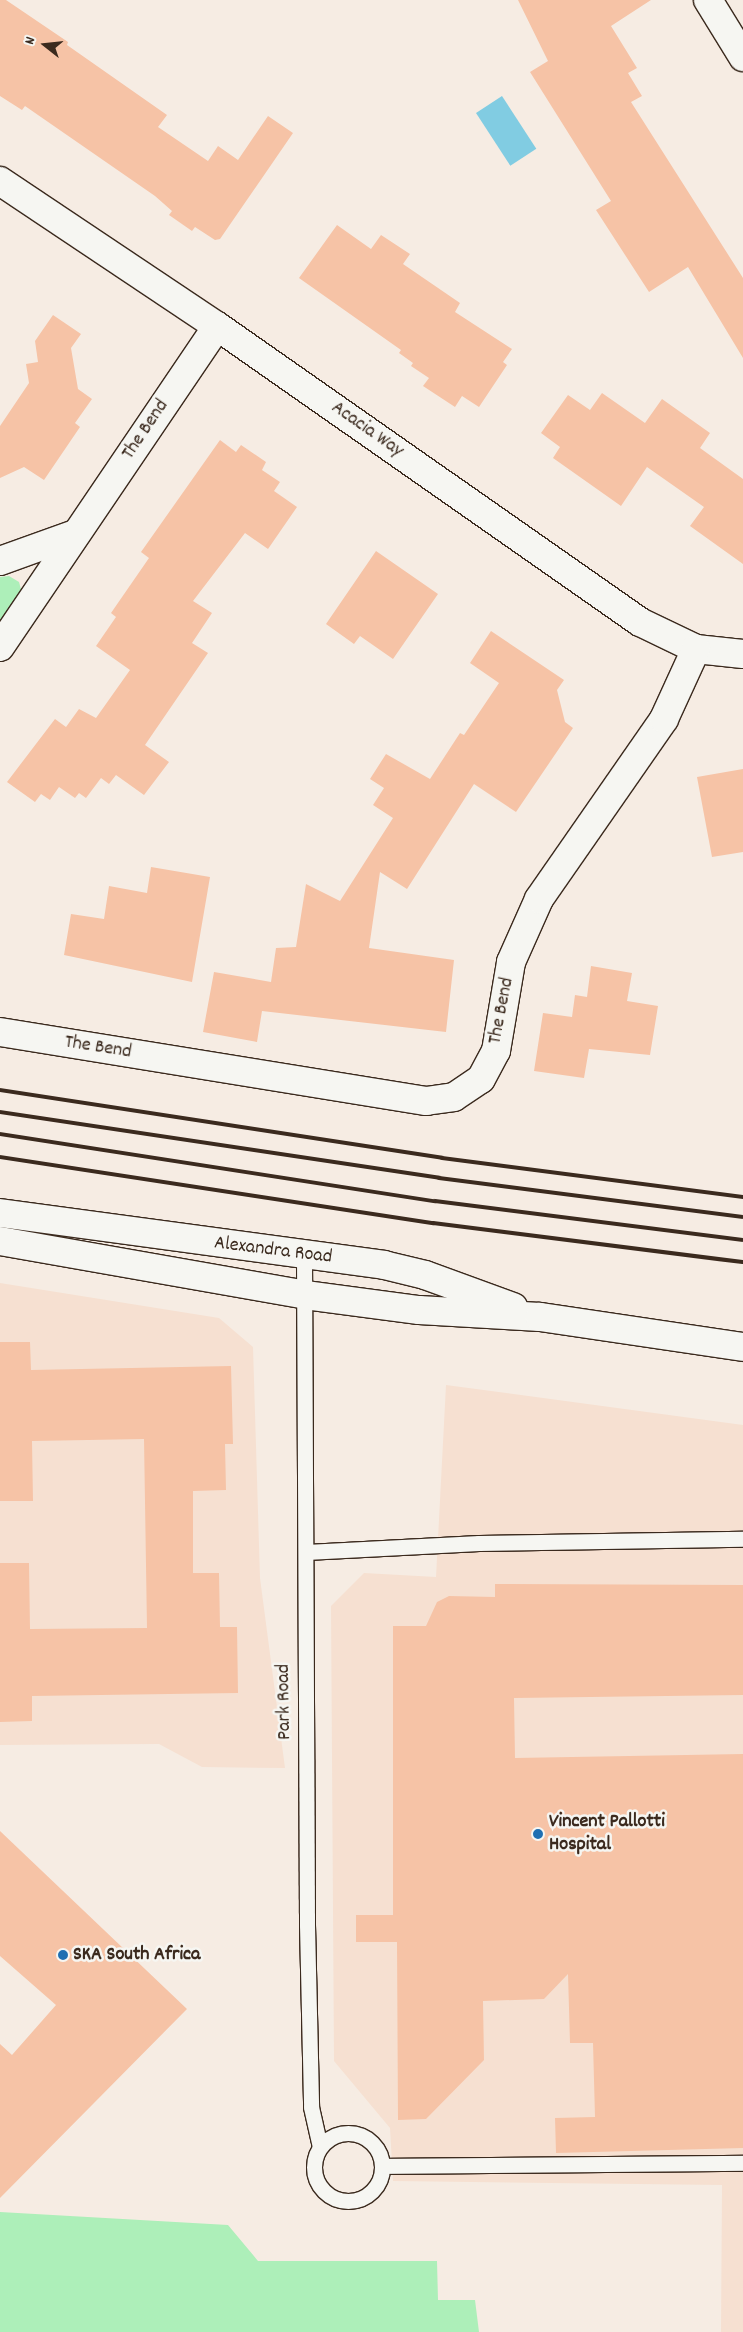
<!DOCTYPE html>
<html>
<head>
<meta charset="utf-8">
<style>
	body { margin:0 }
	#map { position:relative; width:743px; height:2332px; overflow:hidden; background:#f6ece3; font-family:Dekko,sans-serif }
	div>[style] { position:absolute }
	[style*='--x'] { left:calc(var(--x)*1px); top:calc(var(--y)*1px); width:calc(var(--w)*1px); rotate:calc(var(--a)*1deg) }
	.built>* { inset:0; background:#f6e0d1 }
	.green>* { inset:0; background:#adefb9 }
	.water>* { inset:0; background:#81cce2; transform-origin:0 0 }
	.building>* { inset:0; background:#f6c3a6 }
	.roads { filter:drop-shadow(1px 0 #3b2a1e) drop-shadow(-1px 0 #3b2a1e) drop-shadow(0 1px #3b2a1e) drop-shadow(0 -1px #3b2a1e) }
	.service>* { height:15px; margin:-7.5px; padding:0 7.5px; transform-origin:7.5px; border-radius:7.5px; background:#f6f6f2 }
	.service>.ring { margin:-7.5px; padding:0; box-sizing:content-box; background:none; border:15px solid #f6f6f2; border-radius:50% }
	.minor>* { height:28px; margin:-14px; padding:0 14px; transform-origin:14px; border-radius:14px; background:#f6f6f2 }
	.tertiary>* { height:28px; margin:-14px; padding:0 14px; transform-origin:14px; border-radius:14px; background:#f6f6f2 }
	.rail>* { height:4px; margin:-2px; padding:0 2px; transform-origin:2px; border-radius:2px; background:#3b2a1e }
	.dots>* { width:14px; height:14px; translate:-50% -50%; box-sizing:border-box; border:2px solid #f6f6f2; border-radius:50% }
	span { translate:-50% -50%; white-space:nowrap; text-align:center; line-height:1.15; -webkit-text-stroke:5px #f6f6f2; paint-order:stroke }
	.street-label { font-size:20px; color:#3b2a1e }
	.poi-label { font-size:20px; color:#3b2a1e; font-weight:700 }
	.left { translate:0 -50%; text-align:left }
	.north { position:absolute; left:20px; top:20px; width:50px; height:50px; -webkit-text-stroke:4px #f6f6f2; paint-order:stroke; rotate:286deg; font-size:14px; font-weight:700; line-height:20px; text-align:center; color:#3b2a1e }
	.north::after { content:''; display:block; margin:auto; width:18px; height:22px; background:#3b2a1e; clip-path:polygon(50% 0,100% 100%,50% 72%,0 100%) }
</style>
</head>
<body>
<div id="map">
	<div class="built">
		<div style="clip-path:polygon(0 1283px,219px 1318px,253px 1347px,260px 1578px,285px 1768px,202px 1767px,159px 1744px,0 1745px)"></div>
		<div style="clip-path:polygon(446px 1385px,743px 1425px,743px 2332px,721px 2332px,722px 2185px,393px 2181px,390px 2128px,334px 2061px,331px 1606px,364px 1573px,436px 1577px)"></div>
	</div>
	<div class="green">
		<div style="clip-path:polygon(9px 576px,19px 582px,22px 593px,0 631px,0 577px)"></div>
		<div style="clip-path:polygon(0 2212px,228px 2225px,258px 2261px,437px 2261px,438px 2300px,475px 2300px,479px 2332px,0 2332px)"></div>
	</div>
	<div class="water">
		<div style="left:502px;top:96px;width:63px;height:31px;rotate:57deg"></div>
	</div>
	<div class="building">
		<div style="clip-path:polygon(0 0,6px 0,68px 42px,67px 45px,167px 115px,158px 127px,208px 161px,218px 146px,238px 160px,268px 116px,293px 133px,220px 239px,215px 240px,195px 227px,192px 231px,169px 215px,172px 211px,155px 196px,25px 106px,22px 110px,0 96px)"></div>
		<div style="clip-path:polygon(518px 0,651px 0,611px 26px,637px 68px,628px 73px,642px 96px,631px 102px,743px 278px,743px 358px,688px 267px,649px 292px,596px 210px,611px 201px,530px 72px,548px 61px)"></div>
		<div style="clip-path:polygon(337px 225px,371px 249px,381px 235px,410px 254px,403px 264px,460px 303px,455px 312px,512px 349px,503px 362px,507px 365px,479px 407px,462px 396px,455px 407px,423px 386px,429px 378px,411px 366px,413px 363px,399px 353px,401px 350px,299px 278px)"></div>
		<div style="clip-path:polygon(53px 315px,81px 334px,71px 348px,78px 389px,92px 399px,75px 423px,80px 427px,44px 480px,24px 467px,0 478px,0 426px,29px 383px,26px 364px,38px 362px,35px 341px)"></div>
		<div style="clip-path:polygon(602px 393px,645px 423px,662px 399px,710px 433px,700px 448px,743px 479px,743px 564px,690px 526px,704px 507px,647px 467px,621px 506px,553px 458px,560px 447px,541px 433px,568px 395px,590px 410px)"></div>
		<div style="clip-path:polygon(220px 440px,236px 452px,241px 445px,266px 462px,262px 470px,280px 482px,274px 491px,297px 507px,268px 549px,245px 533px,193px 601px,212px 613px,192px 643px,208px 653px,145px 745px,169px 762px,144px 795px,116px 775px,109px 784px,101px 778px,86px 798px,79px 793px,75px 798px,59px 787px,50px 800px,41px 794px,35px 802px,7px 782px,55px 719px,66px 727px,79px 709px,96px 718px,130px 670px,96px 646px,116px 617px,111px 613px,149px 558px,141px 552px)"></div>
		<div style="clip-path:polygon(376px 551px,438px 594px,393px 659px,360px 636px,354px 644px,326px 624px)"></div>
		<div style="clip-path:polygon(491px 631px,564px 680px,557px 690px,565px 722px,573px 728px,516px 812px,474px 784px,407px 889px,380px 872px,369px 948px,454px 960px,446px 1032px,262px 1011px,257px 1042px,203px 1032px,214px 972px,271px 982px,276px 948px,296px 947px,306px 884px,340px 901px,393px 818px,373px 805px,384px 788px,370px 779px,386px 754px,430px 779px,460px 733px,464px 735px,499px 683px,470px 663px)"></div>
		<div style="clip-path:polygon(743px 769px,743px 852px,712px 857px,697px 777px)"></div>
		<div style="clip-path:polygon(151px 867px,210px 877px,192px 982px,64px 955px,71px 914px,104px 919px,109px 886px,147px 893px)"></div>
		<div style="clip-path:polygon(591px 966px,632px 973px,627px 1001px,658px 1006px,650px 1055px,589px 1049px,584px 1078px,534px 1071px,543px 1013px,572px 1017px,575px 995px,587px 997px)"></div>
		<div style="clip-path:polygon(0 1342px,30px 1342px,31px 1370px,231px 1366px,233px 1444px,225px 1444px,226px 1490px,193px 1491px,193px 1573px,219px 1573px,220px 1627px,237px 1627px,238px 1693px,32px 1696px,32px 1721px,0 1722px,0 1563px,29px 1563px,30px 1629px,147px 1628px,144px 1439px,32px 1441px,33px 1501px,0 1501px)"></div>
		<div style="clip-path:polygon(495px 1584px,743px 1585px,743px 1695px,514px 1698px,515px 1758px,743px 1754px,743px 2148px,556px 2153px,555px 2118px,595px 2117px,593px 2043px,570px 2043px,568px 1974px,544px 1999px,483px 2001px,484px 2060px,426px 2119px,398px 2120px,397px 1942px,356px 1942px,356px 1915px,393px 1915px,393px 1626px,426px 1626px,437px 1602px,449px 1596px,495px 1597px)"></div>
		<div style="clip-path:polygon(0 1831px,187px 2009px,0 2198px,0 2044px,12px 2055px,56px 2005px,0 1956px)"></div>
	</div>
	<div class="roads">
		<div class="service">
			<div style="--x:304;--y:1256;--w:669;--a:89.74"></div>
			<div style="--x:307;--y:1925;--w:182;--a:88.7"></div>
			<div style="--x:311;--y:2107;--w:41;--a:77.3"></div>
			<div style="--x:306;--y:1552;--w:173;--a:-3"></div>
			<div style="--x:479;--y:1543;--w:264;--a:-0.9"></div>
			<div class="ring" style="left:314px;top:2133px;width:53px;height:53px"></div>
			<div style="--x:382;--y:2166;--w:361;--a:-0.5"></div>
		</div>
		<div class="minor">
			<div style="--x:708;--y:0;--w:67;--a:58.4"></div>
			<div style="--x:0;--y:181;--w:261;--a:33.8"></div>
			<div style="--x:217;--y:326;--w:516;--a:34.98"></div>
			<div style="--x:640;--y:622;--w:62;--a:25.7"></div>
			<div style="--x:696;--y:649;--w:47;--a:6.1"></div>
			<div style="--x:0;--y:561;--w:80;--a:-19.8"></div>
			<div style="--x:0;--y:647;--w:387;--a:-55.9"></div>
			<div style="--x:0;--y:1032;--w:432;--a:9.2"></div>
			<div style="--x:426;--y:1101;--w:28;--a:-8"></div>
			<div style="--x:454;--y:1097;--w:32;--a:-34"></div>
			<div style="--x:481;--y:1079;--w:32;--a:-62"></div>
			<div style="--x:496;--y:1051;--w:90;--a:-80.4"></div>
			<div style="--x:511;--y:962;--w:69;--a:-66"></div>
			<div style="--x:539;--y:899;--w:219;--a:-55.2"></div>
			<div style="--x:664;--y:719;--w:77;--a:-65.4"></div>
		</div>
		<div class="tertiary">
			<div style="--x:0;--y:1213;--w:388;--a:7.7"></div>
			<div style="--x:384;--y:1265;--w:42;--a:13.7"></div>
			<div style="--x:425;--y:1275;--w:94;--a:20"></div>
			<div style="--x:0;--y:1241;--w:310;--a:10"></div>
			<div style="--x:305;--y:1295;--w:115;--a:7.5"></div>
			<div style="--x:419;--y:1310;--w:121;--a:3.3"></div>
			<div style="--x:540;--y:1317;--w:205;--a:8.4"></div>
		</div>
	</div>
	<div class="rail">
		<div style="--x:0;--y:1090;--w:447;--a:8.7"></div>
		<div style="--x:442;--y:1158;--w:304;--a:7.4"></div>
		<div style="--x:0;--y:1112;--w:444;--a:8.5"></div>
		<div style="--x:439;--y:1178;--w:306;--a:7.3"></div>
		<div style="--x:0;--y:1134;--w:440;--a:8.8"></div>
		<div style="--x:435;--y:1201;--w:310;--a:7.2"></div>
		<div style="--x:0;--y:1157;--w:438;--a:8.7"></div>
		<div style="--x:433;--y:1223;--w:312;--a:7.2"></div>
	</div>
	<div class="dots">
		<div style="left:538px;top:1834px;background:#1f6fb2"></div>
		<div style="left:63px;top:1955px;background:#1f6fb2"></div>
	</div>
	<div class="street-label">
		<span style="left:146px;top:430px;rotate:-56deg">The Bend</span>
		<span style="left:367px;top:430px;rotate:35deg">Acacia Way</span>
		<span style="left:502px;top:1011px;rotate:-79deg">The Bend</span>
		<span style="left:98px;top:1048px;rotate:9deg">The Bend</span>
		<span style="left:273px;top:1251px;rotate:7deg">Alexandra Road</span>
		<span style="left:285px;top:1702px;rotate:-91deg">Park Road</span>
	</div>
	<div class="poi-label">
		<span class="left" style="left:549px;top:1834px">Vincent Pallotti<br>Hospital</span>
		<span class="left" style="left:73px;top:1955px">SKA South Africa</span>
	</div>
	<div class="north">N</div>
</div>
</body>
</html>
